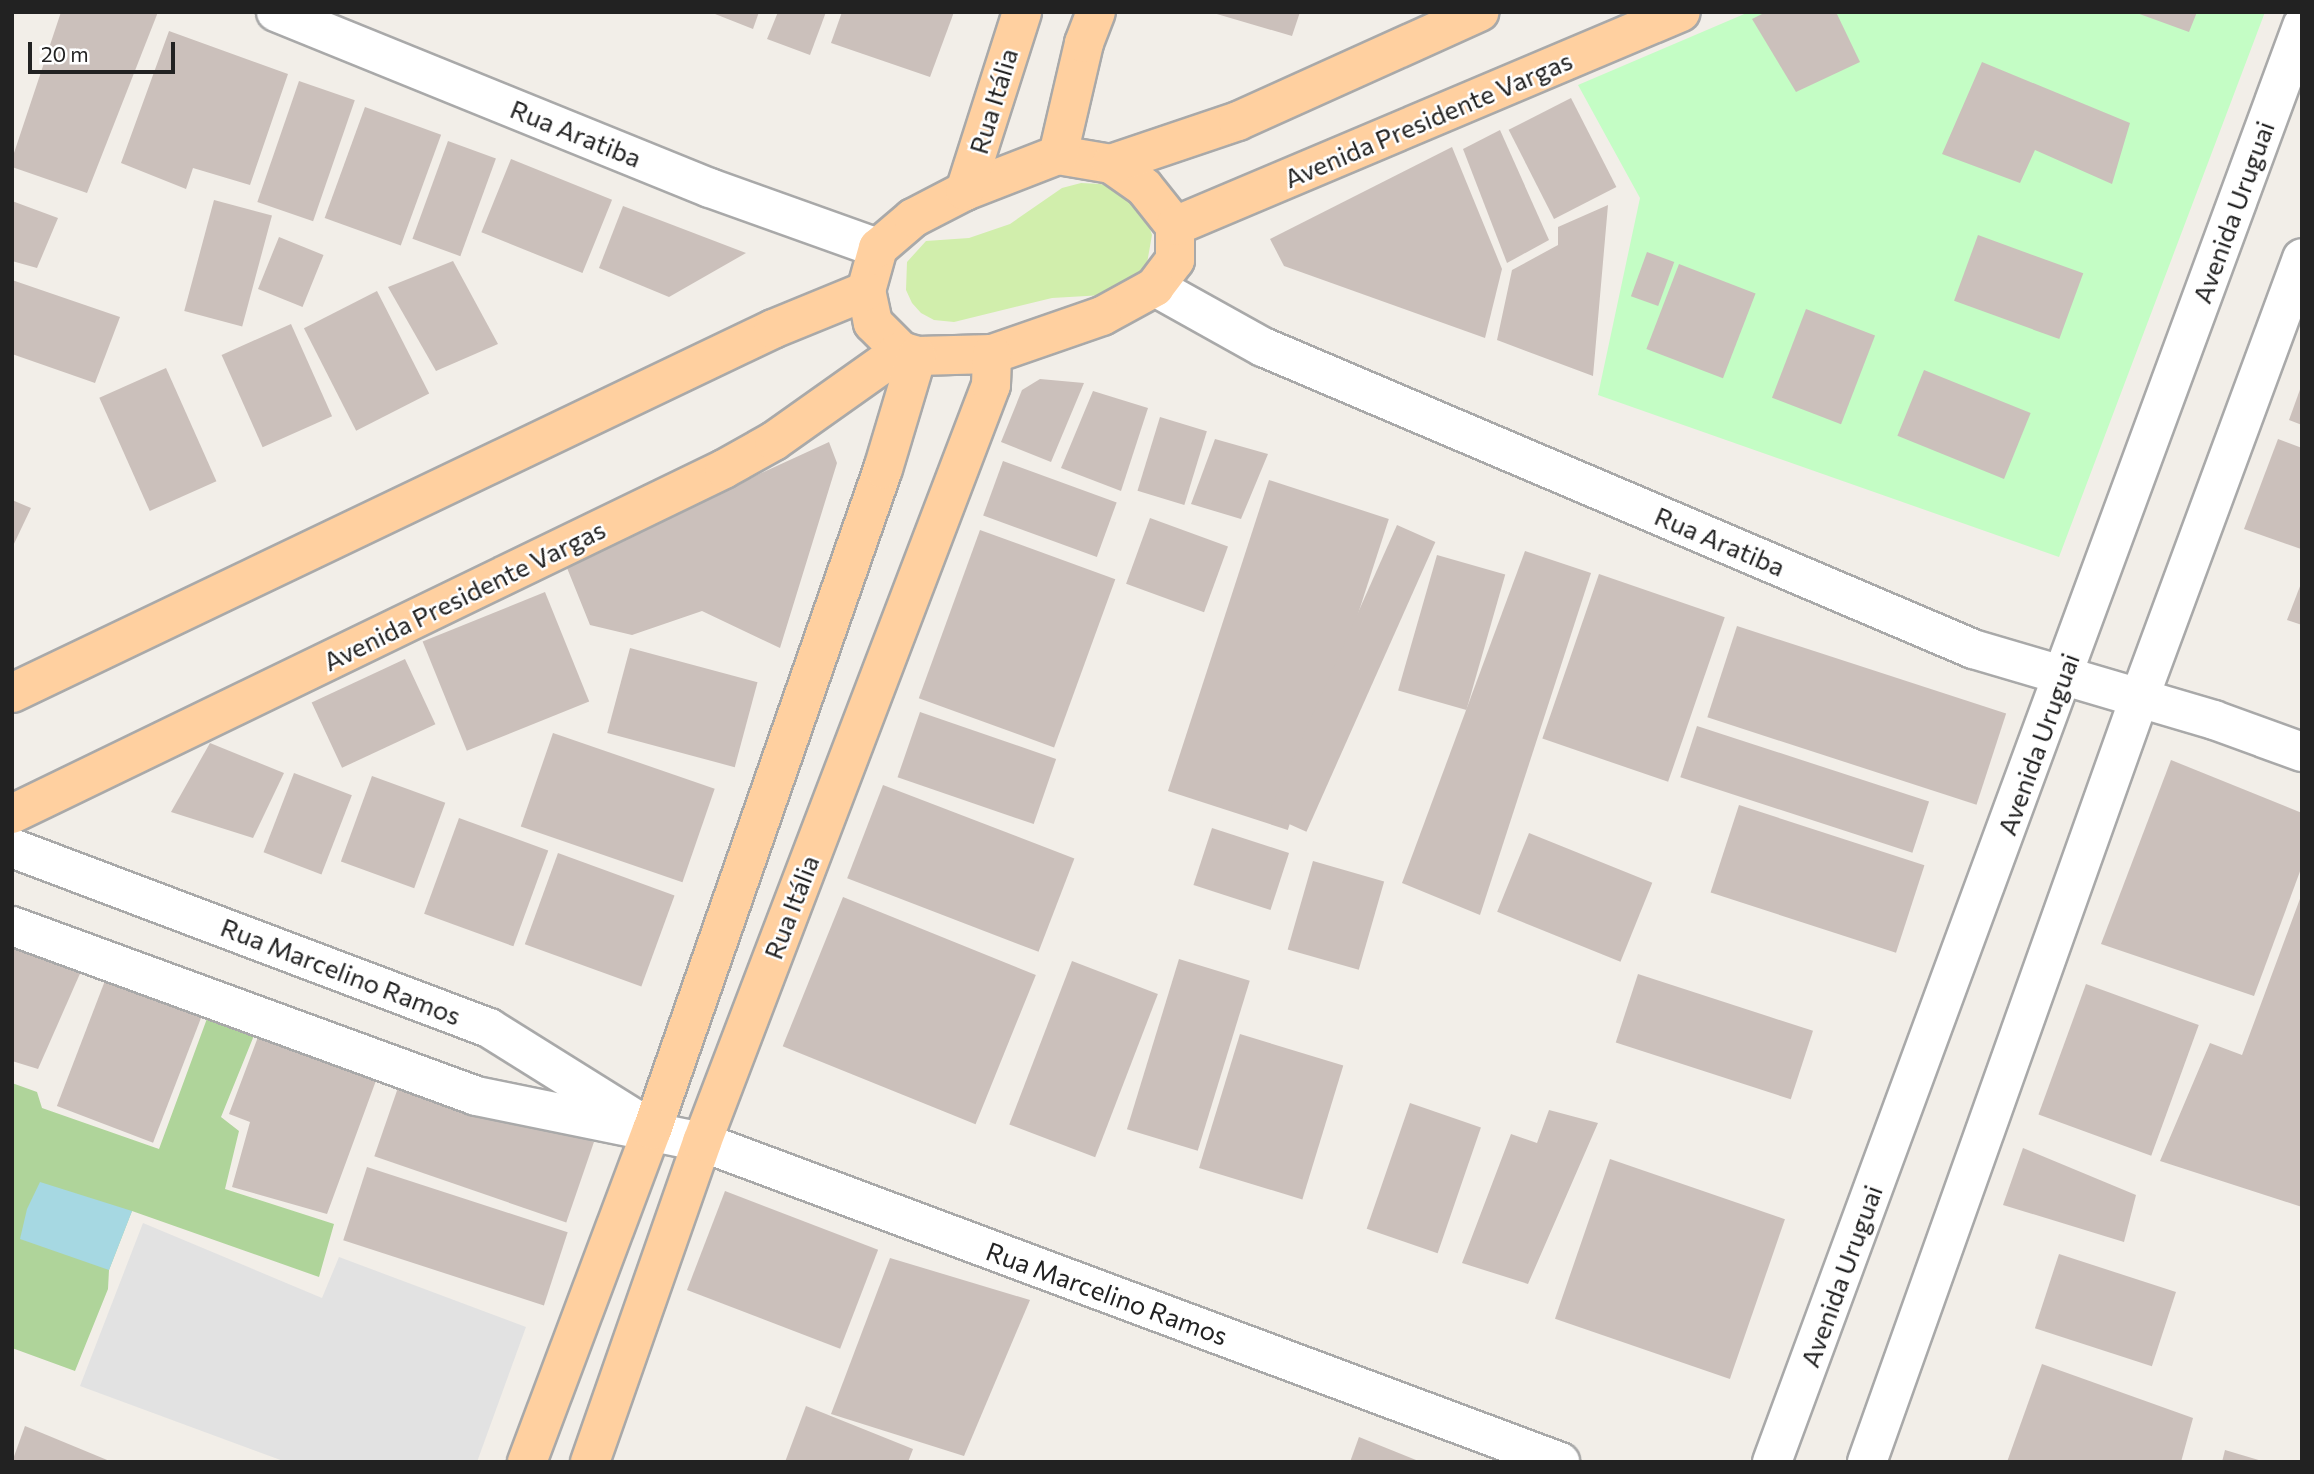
<!DOCTYPE html>
<html>
<head>
<meta charset="utf-8">
<style>
	body { margin:0 }
	#map { position:relative; width:2314px; height:1474px; overflow:hidden; background:#f2eee8; font-family:Commissioner,sans-serif }
	div>[style] { position:absolute }
	[style*='--x'] { left:calc(var(--x)*1px); top:calc(var(--y)*1px); width:calc(var(--w)*1px); rotate:calc(var(--a)*1deg) }
	.grass>* { inset:0; background:#d1eeac }
	.forest>* { inset:0; background:#afd49a }
	.park>* { inset:0; background:#c4fdc5 }
	.parking>* { inset:0; background:#e2e2e2 }
	.water>* { inset:0; background:#a6d8e2 }
	.building>* { inset:0; background:#cbc0bb; transform-origin:0 0 }
	.roads { filter:drop-shadow(2px 0 #a9a9a9) drop-shadow(-2px 0 #a9a9a9) drop-shadow(0 2px #a9a9a9) drop-shadow(0 -2px #a9a9a9) }
	.minor>* { height:38px; margin:-19px; padding:0 19px; transform-origin:19px; border-radius:19px; background:#fff }
	.major>* { height:38px; margin:-19px; padding:0 19px; transform-origin:19px; border-radius:19px; background:#ffd0a0 }
	span { translate:-50% -50%; white-space:nowrap; text-align:center; line-height:1.15; -webkit-text-stroke:5px #fff; paint-order:stroke }
	.street-label { font-size:26px; color:#222 }
	.frame { position:absolute; inset:0; border:14px solid #222; pointer-events:none }
	.scale { position:absolute; left:28px; top:42px; width:147px; height:32px; box-sizing:border-box; border:4px solid #222; border-top:0; padding-left:9px; font-size:21px; line-height:24px; white-space:nowrap; color:#222; -webkit-text-stroke:5px #fff; paint-order:stroke }
</style>
</head>
<body>
<div id="map">
	<div class="grass">
		<div style="clip-path:polygon(1081px 183px,1101px 184px,1120px 190px,1136px 203px,1146px 217px,1152px 235px,1146px 269px,1121px 294px,1052px 298px,954px 322px,934px 320px,921px 313px,912px 303px,906px 290px,907px 262px,926px 241px,969px 238px,1010px 224px,1062px 188px)"></div>
	</div>
	<div class="forest">
		<div style="clip-path:polygon(212px 1005px,259px 1023px,221px 1117px,239px 1131px,225px 1189px,334px 1224px,319px 1277px,132px 1211px,109px 1270px,108px 1289px,75px 1371px,12px 1348px,12px 1083px,37px 1092px,42px 1108px,159px 1149px)"></div>
	</div>
	<div class="park">
		<div style="clip-path:polygon(1749px 12px,2265px 12px,2059px 557px,1598px 395px,1640px 198px,1578px 85px)"></div>
	</div>
	<div class="parking">
		<div style="clip-path:polygon(143px 1223px,322px 1298px,339px 1257px,526px 1327px,477px 1462px,286px 1462px,80px 1386px)"></div>
	</div>
	<div class="water">
		<div style="clip-path:polygon(40px 1182px,132px 1211px,109px 1270px,20px 1239px,27px 1209px)"></div>
	</div>
	<div class="building">
		<div style="clip-path:polygon(61px 12px,158px 12px,87px 193px,12px 167px,12px 159px)"></div>
		<div style="clip-path:polygon(710px 12px,759px 12px,753px 29px)"></div>
		<div style="clip-path:polygon(778px 12px,826px 12px,810px 55px,767px 39px)"></div>
		<div style="clip-path:polygon(842px 12px,954px 12px,930px 77px,831px 43px)"></div>
		<div style="clip-path:polygon(1210px 12px,1300px 12px,1292px 36px)"></div>
		<div style="clip-path:polygon(1766px 12px,1836px 12px,1860px 62px,1796px 92px,1752px 19px)"></div>
		<div style="clip-path:polygon(2134px 12px,2197px 12px,2189px 32px)"></div>
		<div style="clip-path:polygon(169px 31px,288px 74px,250px 185px,193px 168px,186px 189px,121px 163px)"></div>
		<div style="clip-path:polygon(1982px 62px,2130px 123px,2112px 184px,2035px 150px,2020px 183px,1942px 154px)"></div>
		<div style="left:299px;top:81px;width:59px;height:128px;rotate:19deg"></div>
		<div style="left:1571px;top:98px;width:100px;height:70px;rotate:63deg"></div>
		<div style="left:365px;top:107px;width:81px;height:118px;rotate:20deg"></div>
		<div style="clip-path:polygon(1500px 130px,1549px 240px,1507px 263px,1463px 149px)"></div>
		<div style="left:448px;top:141px;width:51px;height:104px;rotate:20deg"></div>
		<div style="clip-path:polygon(1452px 147px,1502px 269px,1485px 338px,1284px 266px,1270px 239px)"></div>
		<div style="left:511px;top:159px;width:109px;height:79px;rotate:22deg"></div>
		<div style="left:214px;top:200px;width:60px;height:115px;rotate:15deg"></div>
		<div style="clip-path:polygon(12px 201px,58px 218px,37px 268px,12px 261px)"></div>
		<div style="clip-path:polygon(1608px 205px,1593px 376px,1497px 340px,1512px 270px,1558px 245px,1558px 227px)"></div>
		<div style="clip-path:polygon(623px 206px,746px 253px,669px 297px,599px 268px)"></div>
		<div style="left:1978px;top:235px;width:112px;height:70px;rotate:20deg"></div>
		<div style="left:279px;top:237px;width:48px;height:56px;rotate:22deg"></div>
		<div style="left:1647px;top:252px;width:29px;height:47px;rotate:20deg"></div>
		<div style="clip-path:polygon(453px 261px,498px 344px,436px 371px,388px 287px)"></div>
		<div style="left:1679px;top:264px;width:82px;height:91px;rotate:21deg"></div>
		<div style="clip-path:polygon(12px 280px,120px 317px,95px 383px,12px 354px)"></div>
		<div style="left:377px;top:291px;width:115px;height:82px;rotate:63deg"></div>
		<div style="left:1806px;top:309px;width:74px;height:95px;rotate:21deg"></div>
		<div style="left:291px;top:324px;width:101px;height:76px;rotate:66deg"></div>
		<div style="left:166px;top:368px;width:124px;height:73px;rotate:66deg"></div>
		<div style="left:1924px;top:370px;width:115px;height:71px;rotate:22deg"></div>
		<div style="clip-path:polygon(1040px 379px,1084px 383px,1051px 462px,1001px 442px,1022px 390px)"></div>
		<div style="clip-path:polygon(2302px 384px,2302px 425px,2289px 420px)"></div>
		<div style="clip-path:polygon(1093px 391px,1148px 408px,1121px 491px,1061px 468px)"></div>
		<div style="left:1160px;top:417px;width:49px;height:77px;rotate:17deg"></div>
		<div style="clip-path:polygon(1215px 439px,1268px 454px,1241px 519px,1191px 504px)"></div>
		<div style="clip-path:polygon(2278px 439px,2302px 448px,2301px 549px,2244px 529px)"></div>
		<div style="clip-path:polygon(829px 442px,837px 463px,780px 648px,702px 611px,632px 635px,590px 625px,565px 563px)"></div>
		<div style="left:1003px;top:461px;width:121px;height:58px;rotate:20deg"></div>
		<div style="left:1269px;top:480px;width:126px;height:327px;rotate:18deg"></div>
		<div style="clip-path:polygon(12px 500px,31px 508px,12px 548px)"></div>
		<div style="left:1150px;top:518px;width:83px;height:70px;rotate:20deg"></div>
		<div style="left:1397px;top:525px;width:42px;height:317px;rotate:24deg"></div>
		<div style="left:980px;top:530px;width:144px;height:179px;rotate:20deg"></div>
		<div style="clip-path:polygon(1525px 551px,1591px 573px,1480px 915px,1402px 883px)"></div>
		<div style="left:1437px;top:555px;width:71px;height:141px;rotate:16deg"></div>
		<div style="left:1599px;top:574px;width:133px;height:174px;rotate:19deg"></div>
		<div style="clip-path:polygon(2302px 581px,2302px 625px,2287px 620px)"></div>
		<div style="left:545px;top:592px;width:118px;height:132px;rotate:68deg"></div>
		<div style="left:1737px;top:626px;width:283px;height:96px;rotate:18deg"></div>
		<div style="left:630px;top:648px;width:132px;height:88px;rotate:15deg"></div>
		<div style="left:405px;top:659px;width:72px;height:103px;rotate:65deg"></div>
		<div style="left:920px;top:712px;width:144px;height:69px;rotate:19deg"></div>
		<div style="left:1697px;top:726px;width:244px;height:54px;rotate:18deg"></div>
		<div style="left:553px;top:733px;width:171px;height:99px;rotate:19deg"></div>
		<div style="clip-path:polygon(210px 743px,284px 773px,253px 838px,171px 812px)"></div>
		<div style="clip-path:polygon(2171px 760px,2302px 813px,2302px 866px,2254px 996px,2101px 944px)"></div>
		<div style="left:294px;top:773px;width:62px;height:85px;rotate:21deg"></div>
		<div style="left:372px;top:776px;width:78px;height:91px;rotate:20deg"></div>
		<div style="left:883px;top:785px;width:205px;height:100px;rotate:21deg"></div>
		<div style="left:1739px;top:805px;width:195px;height:92px;rotate:18deg"></div>
		<div style="left:459px;top:818px;width:95px;height:102px;rotate:20deg"></div>
		<div style="left:1212px;top:828px;width:81px;height:60px;rotate:18deg"></div>
		<div style="left:1529px;top:833px;width:133px;height:85px;rotate:22deg"></div>
		<div style="left:558px;top:853px;width:124px;height:97px;rotate:20deg"></div>
		<div style="left:1313px;top:861px;width:74px;height:92px;rotate:16deg"></div>
		<div style="clip-path:polygon(2301px 896px,2302px 896px,2302px 1207px,2160px 1161px,2210px 1043px,2242px 1055px)"></div>
		<div style="left:843px;top:897px;width:208px;height:161px;rotate:22deg"></div>
		<div style="clip-path:polygon(14px 948px,82px 969px,38px 1069px,12px 1061px)"></div>
		<div style="left:1179px;top:959px;width:74px;height:178px;rotate:17deg"></div>
		<div style="left:1072px;top:961px;width:92px;height:175px;rotate:21deg"></div>
		<div style="left:1638px;top:974px;width:184px;height:72px;rotate:18deg"></div>
		<div style="left:106px;top:978px;width:103px;height:137px;rotate:21deg"></div>
		<div style="left:2086px;top:984px;width:120px;height:139px;rotate:20deg"></div>
		<div style="clip-path:polygon(261px 1029px,381px 1067px,327px 1214px,232px 1187px,250px 1122px,229px 1114px)"></div>
		<div style="left:1240px;top:1034px;width:108px;height:140px;rotate:17deg"></div>
		<div style="left:402px;top:1076px;width:203px;height:85px;rotate:19deg"></div>
		<div style="left:1410px;top:1103px;width:75px;height:133px;rotate:19deg"></div>
		<div style="clip-path:polygon(1549px 1110px,1598px 1123px,1528px 1284px,1462px 1263px,1511px 1134px,1537px 1143px)"></div>
		<div style="clip-path:polygon(2023px 1148px,2136px 1195px,2124px 1242px,2003px 1205px)"></div>
		<div style="left:1610px;top:1159px;width:185px;height:169px;rotate:19deg"></div>
		<div style="left:367px;top:1167px;width:211px;height:77px;rotate:18deg"></div>
		<div style="left:725px;top:1191px;width:164px;height:106px;rotate:21deg"></div>
		<div style="left:2059px;top:1254px;width:123px;height:78px;rotate:18deg"></div>
		<div style="clip-path:polygon(890px 1258px,1030px 1300px,964px 1456px,831px 1414px)"></div>
		<div style="clip-path:polygon(2042px 1364px,2193px 1418px,2181px 1462px,2007px 1462px)"></div>
		<div style="clip-path:polygon(806px 1406px,913px 1449px,908px 1462px,785px 1462px)"></div>
		<div style="clip-path:polygon(25px 1426px,112px 1462px,12px 1462px)"></div>
		<div style="clip-path:polygon(1359px 1437px,1421px 1462px,1350px 1462px)"></div>
		<div style="clip-path:polygon(2225px 1450px,2262px 1461px,2262px 1462px,2222px 1462px)"></div>
	</div>
	<div class="roads">
		<div class="minor">
			<div style="--x:276;--y:12;--w:468;--a:22.1"></div>
			<div style="--x:710;--y:188;--w:178;--a:19.7"></div>
			<div style="--x:1155;--y:287;--w:124;--a:29.1"></div>
			<div style="--x:1263;--y:347;--w:772;--a:23.04"></div>
			<div style="--x:1973;--y:649;--w:251;--a:16.4"></div>
			<div style="--x:2214;--y:720;--w:94;--a:20"></div>
			<div style="--x:12;--y:848;--w:510;--a:20.67"></div>
			<div style="--x:489;--y:1028;--w:170;--a:32"></div>
			<div style="--x:12;--y:926;--w:494;--a:20.1"></div>
			<div style="--x:476;--y:1096;--w:231;--a:11.5"></div>
			<div style="--x:702;--y:1142;--w:916;--a:20.45"></div>
			<div style="--x:1772;--y:1462;--w:1531;--a:-69.74"></div>
			<div style="--x:1867;--y:1462;--w:810;--a:-70.38"></div>
			<div style="--x:2139;--y:699;--w:470;--a:-69.7"></div>
		</div>
		<div class="major">
			<div style="--x:1058;--y:155;--w:54;--a:9.6"></div>
			<div style="--x:1111;--y:164;--w:40;--a:34.9"></div>
			<div style="--x:1144;--y:187;--w:50;--a:51.5"></div>
			<div style="--x:1175;--y:226;--w:34;--a:90"></div>
			<div style="--x:1175;--y:260;--w:34;--a:127"></div>
			<div style="--x:1155;--y:287;--w:60;--a:151.3"></div>
			<div style="--x:1102;--y:316;--w:116;--a:160.9"></div>
			<div style="--x:992;--y:354;--w:75;--a:178.5"></div>
			<div style="--x:917;--y:356;--w:17;--a:-163"></div>
			<div style="--x:901;--y:351;--w:40;--a:-135"></div>
			<div style="--x:873;--y:323;--w:33;--a:-102"></div>
			<div style="--x:866;--y:291;--w:45;--a:-74.4"></div>
			<div style="--x:878;--y:248;--w:46;--a:-40.6"></div>
			<div style="--x:913;--y:218;--w:59;--a:-27.4"></div>
			<div style="--x:965;--y:191;--w:100;--a:-21.2"></div>
			<div style="--x:1058;--y:155;--w:115;--a:-76.9"></div>
			<div style="--x:1084;--y:43;--w:33;--a:-69"></div>
			<div style="--x:1111;--y:164;--w:134;--a:-18.7"></div>
			<div style="--x:1238;--y:121;--w:265;--a:-24.3"></div>
			<div style="--x:965;--y:191;--w:188;--a:-72.3"></div>
			<div style="--x:1175;--y:226;--w:549;--a:-22.92"></div>
			<div style="--x:12;--y:693;--w:844;--a:-25.56"></div>
			<div style="--x:773;--y:329;--w:100;--a:-22.2"></div>
			<div style="--x:12;--y:814;--w:791;--a:-25.85"></div>
			<div style="--x:724;--y:469;--w:57;--a:-29.2"></div>
			<div style="--x:774;--y:441;--w:156;--a:-35.3"></div>
			<div style="--x:527;--y:1462;--w:355;--a:-69.4"></div>
			<div style="--x:652;--y:1130;--w:700;--a:-70.74"></div>
			<div style="--x:883;--y:469;--w:118;--a:-73.3"></div>
			<div style="--x:590;--y:1462;--w:339;--a:-70.7"></div>
			<div style="--x:702;--y:1142;--w:810;--a:-69.1"></div>
			<div style="--x:991;--y:385;--w:31;--a:-88"></div>
		</div>
	</div>
	<div class="street-label">
		<span style="left:993px;top:101px;rotate:-73deg">Rua Itália</span>
		<span style="left:1428px;top:119px;rotate:-23deg">Avenida Presidente Vargas</span>
		<span style="left:576px;top:133px;rotate:22deg">Rua Aratiba</span>
		<span style="left:2233px;top:212px;rotate:-70deg">Avenida Uruguai</span>
		<span style="left:1720px;top:541px;rotate:23deg">Rua Aratiba</span>
		<span style="left:464px;top:595px;rotate:-26deg">Avenida Presidente Vargas</span>
		<span style="left:2038px;top:744px;rotate:-70deg">Avenida Uruguai</span>
		<span style="left:791px;top:907px;rotate:-69deg">Rua Itália</span>
		<span style="left:341px;top:971px;rotate:21deg">Rua Marcelino Ramos</span>
		<span style="left:1841px;top:1276px;rotate:-70deg">Avenida Uruguai</span>
		<span style="left:1107px;top:1293px;rotate:20deg">Rua Marcelino Ramos</span>
	</div>
	<div class="frame"></div>
	<div class="scale">20 m</div>
</div>
</body>
</html>
